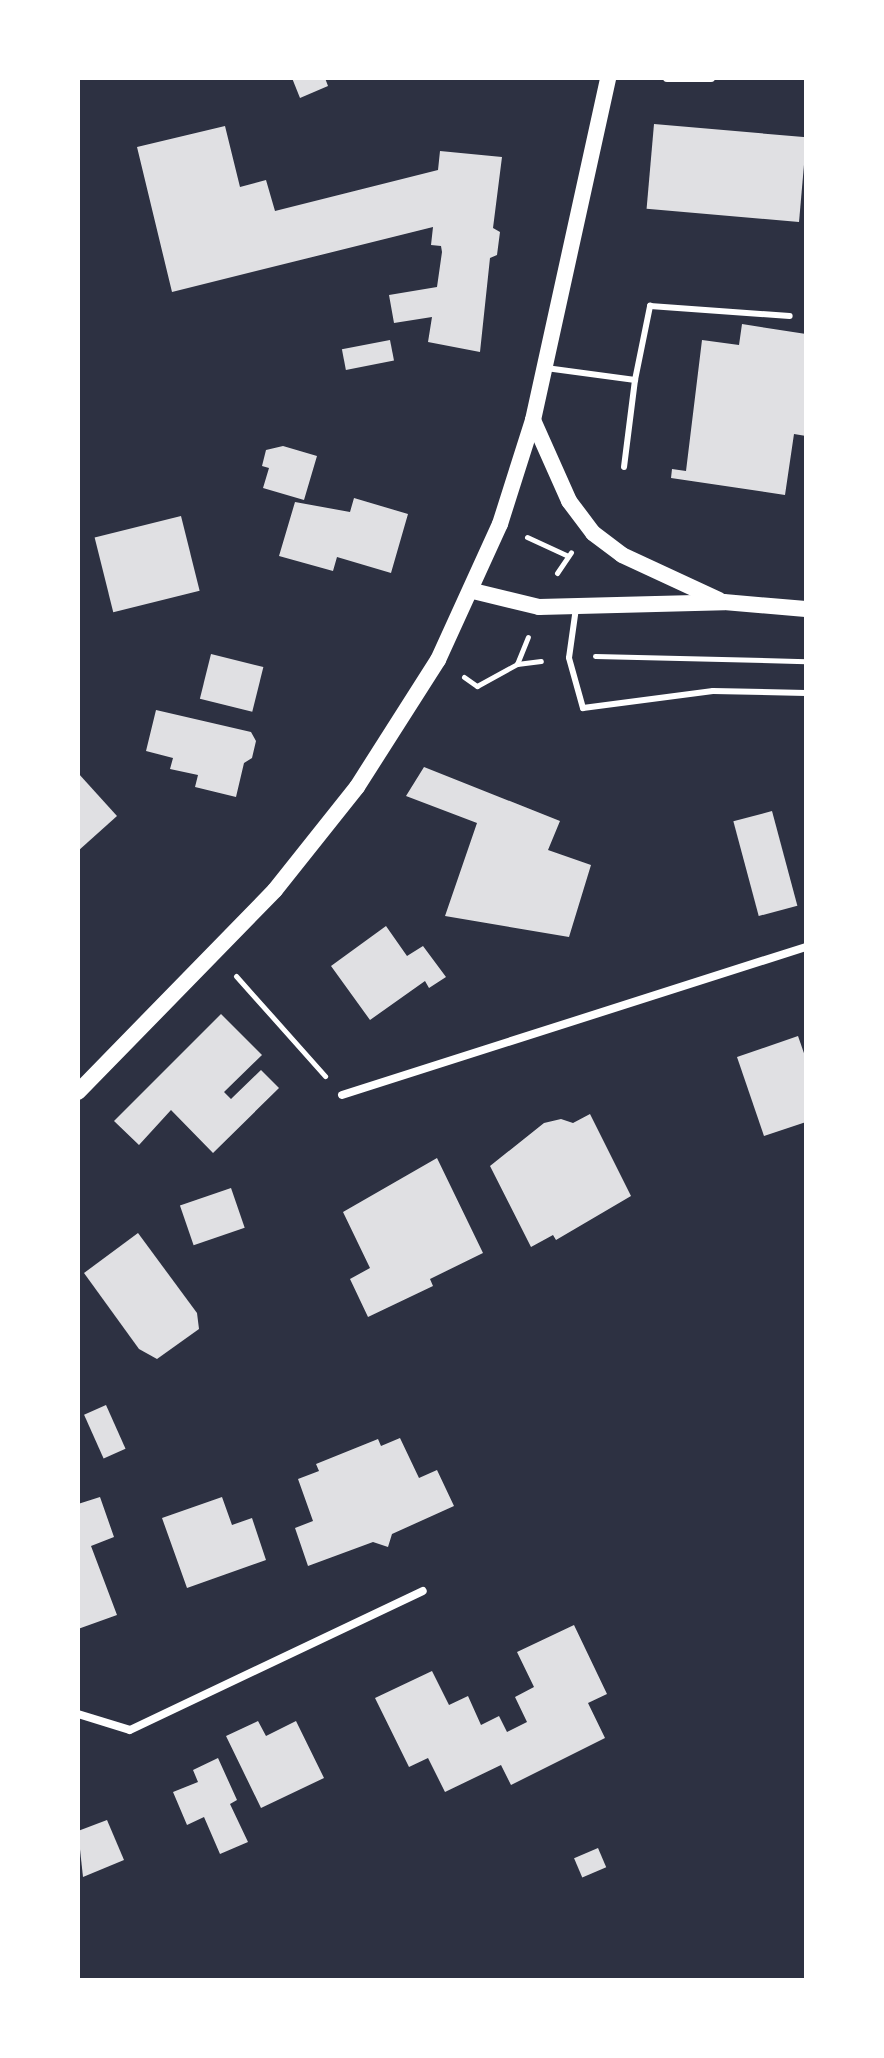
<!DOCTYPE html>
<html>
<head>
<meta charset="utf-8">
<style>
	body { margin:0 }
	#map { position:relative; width:884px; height:2058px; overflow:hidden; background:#2d3142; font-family:"Golos Text",sans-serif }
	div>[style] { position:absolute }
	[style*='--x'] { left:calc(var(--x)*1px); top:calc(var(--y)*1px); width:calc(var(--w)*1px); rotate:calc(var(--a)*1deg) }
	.building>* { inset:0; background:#e0e0e3; transform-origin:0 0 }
	.path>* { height:5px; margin:-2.5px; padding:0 2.5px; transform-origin:2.5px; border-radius:2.5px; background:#fff }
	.service>* { height:6px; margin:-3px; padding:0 3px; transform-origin:3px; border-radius:3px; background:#fff }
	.minor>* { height:8px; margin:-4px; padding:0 4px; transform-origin:4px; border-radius:4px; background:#fff }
	.secondary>* { height:16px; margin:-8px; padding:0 8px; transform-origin:8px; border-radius:8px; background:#fff }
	span { translate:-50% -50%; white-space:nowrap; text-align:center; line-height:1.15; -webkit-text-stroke:8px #fff; paint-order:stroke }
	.frame { position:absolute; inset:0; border:80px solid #fff; pointer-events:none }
</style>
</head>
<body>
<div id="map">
	<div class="building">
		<div style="clip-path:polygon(292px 78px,325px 78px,328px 86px,300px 98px)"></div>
		<div style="left:654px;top:124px;width:153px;height:85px;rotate:5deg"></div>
		<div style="clip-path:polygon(225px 126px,240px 187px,266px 180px,275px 211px,438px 170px,440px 151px,502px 157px,493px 228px,500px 232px,497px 255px,490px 258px,480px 352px,428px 342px,432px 317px,394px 323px,389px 295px,437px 287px,442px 252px,441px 246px,431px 245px,433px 227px,172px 292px,137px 147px)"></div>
		<div style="clip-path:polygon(742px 324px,806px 334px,806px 436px,794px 434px,785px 495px,671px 478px,672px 469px,686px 471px,702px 340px,739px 345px)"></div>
		<div style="left:390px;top:340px;width:21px;height:49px;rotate:79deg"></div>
		<div style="clip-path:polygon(283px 446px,317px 456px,304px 500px,263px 488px,269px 468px,262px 466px,266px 450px)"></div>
		<div style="clip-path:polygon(354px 498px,408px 514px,391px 573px,337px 557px,333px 571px,279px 556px,295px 502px,350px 512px)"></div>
		<div style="left:181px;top:516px;width:77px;height:89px;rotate:76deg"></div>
		<div style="left:211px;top:654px;width:54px;height:46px;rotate:14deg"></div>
		<div style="clip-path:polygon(156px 710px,251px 732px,256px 741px,252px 758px,244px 763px,236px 797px,195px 787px,198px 775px,170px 769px,173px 758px,146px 751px)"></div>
		<div style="clip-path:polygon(424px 767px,560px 821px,548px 850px,591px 865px,569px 937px,445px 916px,477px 823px,406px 796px)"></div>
		<div style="clip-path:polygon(78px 773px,117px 816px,78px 851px)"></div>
		<div style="left:772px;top:811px;width:98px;height:40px;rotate:75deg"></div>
		<div style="clip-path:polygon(386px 926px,407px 956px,423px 946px,446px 977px,429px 988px,425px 981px,370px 1020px,331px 966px)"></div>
		<div style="clip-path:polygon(221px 1014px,262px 1055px,224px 1092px,231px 1099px,261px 1070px,279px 1088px,213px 1153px,171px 1110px,139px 1145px,114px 1121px)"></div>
		<div style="clip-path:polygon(798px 1036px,806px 1059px,806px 1122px,764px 1136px,737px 1057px)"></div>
		<div style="clip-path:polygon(590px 1114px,631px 1196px,556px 1240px,553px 1235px,531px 1247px,490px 1166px,544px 1123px,561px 1119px,573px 1123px)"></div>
		<div style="clip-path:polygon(437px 1158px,483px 1253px,430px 1279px,433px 1286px,368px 1317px,350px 1279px,370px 1268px,343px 1212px)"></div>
		<div style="left:231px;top:1188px;width:42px;height:54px;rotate:71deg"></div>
		<div style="clip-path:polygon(138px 1233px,197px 1313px,199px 1329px,157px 1359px,139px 1349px,84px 1273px)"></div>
		<div style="left:106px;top:1405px;width:48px;height:24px;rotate:66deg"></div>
		<div style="clip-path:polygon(400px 1438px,419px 1478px,437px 1470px,454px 1506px,392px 1534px,388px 1547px,373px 1542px,308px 1566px,295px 1528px,313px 1521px,298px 1479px,319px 1471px,316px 1464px,378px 1439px,381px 1446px)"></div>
		<div style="clip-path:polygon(100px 1497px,114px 1537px,91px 1546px,117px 1615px,78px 1629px,78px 1504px)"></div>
		<div style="clip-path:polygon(222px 1497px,232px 1525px,252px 1518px,266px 1560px,187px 1588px,162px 1518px)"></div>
		<div style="clip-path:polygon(574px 1625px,607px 1694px,588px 1703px,605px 1738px,511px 1785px,501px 1765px,445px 1792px,428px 1758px,409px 1767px,375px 1698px,432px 1671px,449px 1705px,468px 1696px,481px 1725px,499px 1716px,507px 1732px,527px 1722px,515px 1697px,534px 1687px,517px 1652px)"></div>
		<div style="clip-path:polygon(258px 1721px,266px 1736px,296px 1721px,324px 1778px,261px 1808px,226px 1736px)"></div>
		<div style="clip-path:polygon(218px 1758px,237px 1800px,230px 1804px,248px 1842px,220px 1854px,204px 1817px,187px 1825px,173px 1792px,198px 1782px,193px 1770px)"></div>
		<div style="clip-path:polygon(107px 1820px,124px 1860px,83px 1877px,78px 1831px)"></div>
		<div style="left:598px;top:1848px;width:21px;height:26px;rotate:67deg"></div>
	</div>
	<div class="path">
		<div style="--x:527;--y:537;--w:43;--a:24.8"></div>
		<div style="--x:557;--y:573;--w:25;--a:-56"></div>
		<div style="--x:595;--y:656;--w:211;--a:1.4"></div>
		<div style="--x:517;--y:664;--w:29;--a:-68"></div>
		<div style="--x:464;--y:677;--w:16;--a:35"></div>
		<div style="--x:477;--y:686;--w:46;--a:-28.8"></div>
		<div style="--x:517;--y:664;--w:24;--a:-7"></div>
		<div style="--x:236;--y:976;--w:134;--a:48.3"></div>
	</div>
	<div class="service">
		<div style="--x:546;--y:368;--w:90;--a:7.7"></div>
		<div style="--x:635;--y:380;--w:76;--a:-78.5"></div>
		<div style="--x:650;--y:306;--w:140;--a:4.1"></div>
		<div style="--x:624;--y:467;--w:88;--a:-82.8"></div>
		<div style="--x:576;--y:608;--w:50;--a:98"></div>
		<div style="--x:569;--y:658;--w:52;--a:74.4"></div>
		<div style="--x:583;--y:708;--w:131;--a:-7.5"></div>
		<div style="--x:713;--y:691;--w:93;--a:1.2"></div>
	</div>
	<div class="minor">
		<div style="--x:667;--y:78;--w:44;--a:0"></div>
		<div style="--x:342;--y:1095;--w:487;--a:-17.7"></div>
		<div style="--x:78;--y:1714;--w:54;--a:17.1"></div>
		<div style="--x:130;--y:1730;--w:324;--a:-25.4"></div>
	</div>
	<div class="secondary">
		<div style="--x:533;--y:420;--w:89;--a:66"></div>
		<div style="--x:569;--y:501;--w:40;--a:53"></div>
		<div style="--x:593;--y:533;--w:36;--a:37"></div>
		<div style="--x:622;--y:555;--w:107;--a:24.9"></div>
		<div style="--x:473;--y:591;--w:68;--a:13.6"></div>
		<div style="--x:539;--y:607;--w:185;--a:-1.5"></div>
		<div style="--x:724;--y:602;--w:82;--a:4.9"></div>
		<div style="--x:78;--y:1092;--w:282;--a:-45.7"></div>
		<div style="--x:275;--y:890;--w:132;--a:-51.5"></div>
		<div style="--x:357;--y:787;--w:151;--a:-57.5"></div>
		<div style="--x:438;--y:660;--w:149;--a:-65.5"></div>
		<div style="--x:500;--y:524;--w:109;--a:-72.4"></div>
		<div style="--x:533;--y:420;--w:350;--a:-77.6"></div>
	</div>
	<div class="frame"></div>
</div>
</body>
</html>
